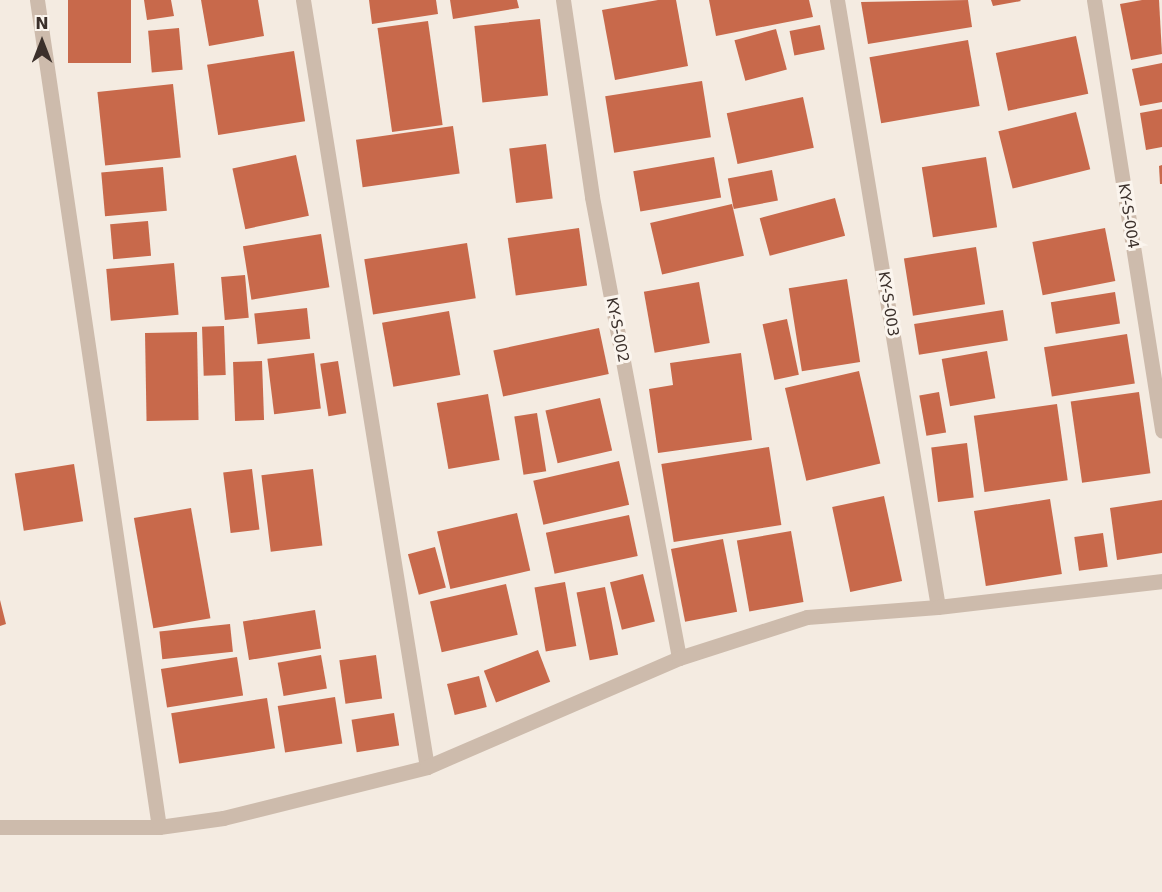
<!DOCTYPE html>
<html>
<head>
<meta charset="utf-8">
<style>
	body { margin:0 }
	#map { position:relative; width:1162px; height:892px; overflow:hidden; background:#f4ebe1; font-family:"DejaVu Sans",sans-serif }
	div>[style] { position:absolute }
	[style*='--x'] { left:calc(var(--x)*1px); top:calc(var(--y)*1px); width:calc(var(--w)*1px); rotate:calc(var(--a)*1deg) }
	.building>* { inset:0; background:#c8694b; transform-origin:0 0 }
	.minor>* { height:15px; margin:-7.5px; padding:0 7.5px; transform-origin:7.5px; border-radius:7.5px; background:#cdbbac }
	span { translate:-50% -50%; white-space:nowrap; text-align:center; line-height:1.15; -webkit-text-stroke:6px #fbf5ee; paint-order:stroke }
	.street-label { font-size:15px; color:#3b302b }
	.north { position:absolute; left:12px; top:12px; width:60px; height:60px; -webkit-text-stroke:4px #fbf5ee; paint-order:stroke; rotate:0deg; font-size:16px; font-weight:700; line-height:24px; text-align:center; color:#3b302b }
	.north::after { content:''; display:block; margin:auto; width:21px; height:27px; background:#3b302b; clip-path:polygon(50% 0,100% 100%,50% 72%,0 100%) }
</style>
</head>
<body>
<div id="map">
	<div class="building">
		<div style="left:68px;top:0;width:63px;height:63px"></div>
		<div style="clip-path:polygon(144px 0,171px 0,174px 16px,147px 20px)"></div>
		<div style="clip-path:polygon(201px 0,258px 0,264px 36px,209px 46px)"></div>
		<div style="clip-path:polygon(369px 0,436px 0,438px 14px,372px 24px)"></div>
		<div style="clip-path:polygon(450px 0,517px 0,519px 8px,453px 19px)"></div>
		<div style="clip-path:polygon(658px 0,676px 0,688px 66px,615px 80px,602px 10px)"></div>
		<div style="clip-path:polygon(709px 0,809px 0,813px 17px,716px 36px)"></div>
		<div style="clip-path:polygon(968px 0,972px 27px,868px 44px,861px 2px)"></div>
		<div style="clip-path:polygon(991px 0,1020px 0,1021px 1px,993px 6px)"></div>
		<div style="clip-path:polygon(1142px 0,1159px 0,1162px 54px,1131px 60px,1120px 4px)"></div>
		<div style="left:540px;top:19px;width:77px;height:66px;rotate:84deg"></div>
		<div style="left:428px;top:21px;width:105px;height:51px;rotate:82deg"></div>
		<div style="left:820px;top:25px;width:25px;height:31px;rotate:79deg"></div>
		<div style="left:179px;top:28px;width:42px;height:31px;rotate:85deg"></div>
		<div style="left:776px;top:29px;width:42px;height:43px;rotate:75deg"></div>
		<div style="left:1076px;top:36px;width:59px;height:82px;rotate:78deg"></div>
		<div style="left:968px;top:40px;width:67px;height:100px;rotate:80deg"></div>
		<div style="left:294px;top:51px;width:71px;height:88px;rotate:81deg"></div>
		<div style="clip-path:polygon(1162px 63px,1162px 102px,1140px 106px,1132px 69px)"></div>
		<div style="left:702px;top:81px;width:57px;height:98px;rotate:81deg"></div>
		<div style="left:173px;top:84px;width:74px;height:76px;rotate:84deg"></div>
		<div style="left:803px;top:97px;width:52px;height:78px;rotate:78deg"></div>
		<div style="clip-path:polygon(1162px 109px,1162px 147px,1146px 150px,1140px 113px)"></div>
		<div style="left:1076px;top:112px;width:59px;height:80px;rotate:76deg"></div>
		<div style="left:453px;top:126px;width:48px;height:98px;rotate:82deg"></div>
		<div style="left:546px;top:144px;width:55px;height:37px;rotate:83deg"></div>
		<div style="left:296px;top:155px;width:62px;height:65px;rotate:78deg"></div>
		<div style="left:714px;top:157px;width:41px;height:82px;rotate:80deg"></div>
		<div style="left:986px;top:157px;width:71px;height:65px;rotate:81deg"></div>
		<div style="clip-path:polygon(1162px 165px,1162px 184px,1160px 184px,1159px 166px)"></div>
		<div style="left:163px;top:167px;width:44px;height:62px;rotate:85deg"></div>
		<div style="left:772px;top:170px;width:31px;height:45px;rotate:79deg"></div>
		<div style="left:835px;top:198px;width:39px;height:78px;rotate:75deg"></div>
		<div style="left:732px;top:204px;width:53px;height:84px;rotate:77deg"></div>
		<div style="left:148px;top:221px;width:35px;height:38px;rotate:85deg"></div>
		<div style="left:579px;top:228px;width:58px;height:72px;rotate:82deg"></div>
		<div style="left:1105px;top:228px;width:54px;height:74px;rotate:79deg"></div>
		<div style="left:321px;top:234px;width:54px;height:79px;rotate:81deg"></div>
		<div style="left:467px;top:243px;width:56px;height:104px;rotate:81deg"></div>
		<div style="left:976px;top:247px;width:58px;height:73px;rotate:81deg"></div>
		<div style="left:174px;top:263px;width:52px;height:68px;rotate:85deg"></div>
		<div style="left:245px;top:275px;width:43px;height:24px;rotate:85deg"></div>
		<div style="left:847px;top:279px;width:84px;height:59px;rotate:81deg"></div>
		<div style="left:699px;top:282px;width:62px;height:56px;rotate:80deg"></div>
		<div style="left:1115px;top:292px;width:32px;height:65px;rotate:81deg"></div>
		<div style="left:307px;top:308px;width:31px;height:53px;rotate:84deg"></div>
		<div style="left:1003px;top:310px;width:31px;height:90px;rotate:81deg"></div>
		<div style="left:449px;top:311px;width:65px;height:68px;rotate:80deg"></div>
		<div style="left:787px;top:319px;width:57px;height:25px;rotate:78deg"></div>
		<div style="left:224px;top:326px;width:49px;height:22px;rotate:88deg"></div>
		<div style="left:599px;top:328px;width:47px;height:108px;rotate:78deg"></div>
		<div style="left:197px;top:332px;width:88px;height:52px;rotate:89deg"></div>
		<div style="left:1127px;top:334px;width:50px;height:84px;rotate:81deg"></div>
		<div style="left:987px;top:351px;width:48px;height:46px;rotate:80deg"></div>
		<div style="left:314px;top:353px;width:56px;height:47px;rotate:83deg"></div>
		<div style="clip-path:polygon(741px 353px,752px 440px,658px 453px,649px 389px,673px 385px,670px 363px)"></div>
		<div style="left:262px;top:361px;width:59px;height:29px;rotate:88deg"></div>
		<div style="left:338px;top:361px;width:53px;height:18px;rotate:81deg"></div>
		<div style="left:859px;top:371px;width:95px;height:76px;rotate:77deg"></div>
		<div style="left:939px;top:392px;width:41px;height:20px;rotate:80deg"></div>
		<div style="left:1139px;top:392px;width:82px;height:69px;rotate:82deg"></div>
		<div style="left:488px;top:394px;width:67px;height:52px;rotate:80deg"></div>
		<div style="left:600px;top:398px;width:54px;height:56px;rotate:77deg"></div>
		<div style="left:1057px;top:404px;width:77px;height:84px;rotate:82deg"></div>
		<div style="left:537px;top:413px;width:59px;height:23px;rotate:81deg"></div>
		<div style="left:967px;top:443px;width:55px;height:36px;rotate:83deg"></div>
		<div style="left:769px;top:447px;width:79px;height:109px;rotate:81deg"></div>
		<div style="left:619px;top:461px;width:45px;height:88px;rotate:77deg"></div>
		<div style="left:74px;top:464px;width:58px;height:60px;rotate:81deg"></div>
		<div style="left:252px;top:469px;width:61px;height:29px;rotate:83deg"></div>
		<div style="left:313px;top:469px;width:77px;height:52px;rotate:83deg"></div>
		<div style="left:884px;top:496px;width:87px;height:53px;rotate:78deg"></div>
		<div style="left:1050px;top:499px;width:76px;height:77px;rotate:81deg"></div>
		<div style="clip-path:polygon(1162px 500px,1162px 553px,1117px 560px,1110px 508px)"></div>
		<div style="left:191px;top:508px;width:112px;height:58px;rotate:80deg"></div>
		<div style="left:517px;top:513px;width:59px;height:82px;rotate:77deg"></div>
		<div style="left:629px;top:515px;width:42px;height:85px;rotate:78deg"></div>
		<div style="left:791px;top:531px;width:72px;height:55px;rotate:80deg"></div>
		<div style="left:1103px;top:533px;width:34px;height:29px;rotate:82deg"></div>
		<div style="left:723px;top:539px;width:74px;height:53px;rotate:79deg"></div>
		<div style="left:435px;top:547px;width:42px;height:28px;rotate:75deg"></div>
		<div style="left:643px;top:574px;width:49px;height:34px;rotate:76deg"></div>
		<div style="left:565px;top:582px;width:65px;height:31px;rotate:80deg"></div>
		<div style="left:506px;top:584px;width:52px;height:78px;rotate:77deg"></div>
		<div style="left:605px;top:587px;width:69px;height:29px;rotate:79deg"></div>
		<div style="clip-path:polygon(0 600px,6px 624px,0 626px)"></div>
		<div style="left:315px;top:610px;width:39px;height:73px;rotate:81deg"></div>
		<div style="left:230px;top:624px;width:28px;height:71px;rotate:84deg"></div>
		<div style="left:538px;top:650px;width:34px;height:58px;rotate:69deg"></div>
		<div style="left:321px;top:655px;width:34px;height:44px;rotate:80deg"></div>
		<div style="left:376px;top:655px;width:44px;height:37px;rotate:82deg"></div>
		<div style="left:237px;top:657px;width:39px;height:77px;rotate:81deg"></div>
		<div style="left:479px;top:676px;width:32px;height:33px;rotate:76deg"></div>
		<div style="left:335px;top:697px;width:47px;height:58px;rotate:81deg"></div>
		<div style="left:267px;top:698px;width:51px;height:97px;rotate:81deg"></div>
		<div style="left:394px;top:713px;width:33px;height:43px;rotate:81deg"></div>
	</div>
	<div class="minor">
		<div style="--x:37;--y:0;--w:836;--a:81.61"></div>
		<div style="--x:303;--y:0;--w:777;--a:80.82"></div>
		<div style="--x:563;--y:0;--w:199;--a:81.6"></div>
		<div style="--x:592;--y:197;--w:469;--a:79.3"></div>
		<div style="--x:837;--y:0;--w:615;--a:80.55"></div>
		<div style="--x:1094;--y:0;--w:436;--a:81"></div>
		<div style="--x:0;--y:827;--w:159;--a:0"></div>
		<div style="--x:159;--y:827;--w:65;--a:-8"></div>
		<div style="--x:223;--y:818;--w:210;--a:-14"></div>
		<div style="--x:427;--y:767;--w:275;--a:-23.4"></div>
		<div style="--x:679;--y:658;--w:134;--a:-17.8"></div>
		<div style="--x:807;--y:617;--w:131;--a:-4.4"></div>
		<div style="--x:938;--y:607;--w:226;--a:-6.6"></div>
	</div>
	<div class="street-label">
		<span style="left:1128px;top:216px;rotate:81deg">KY-S-004</span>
		<span style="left:888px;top:304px;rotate:81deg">KY-S-003</span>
		<span style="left:617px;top:330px;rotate:79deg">KY-S-002</span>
	</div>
	<div class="north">N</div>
</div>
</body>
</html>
